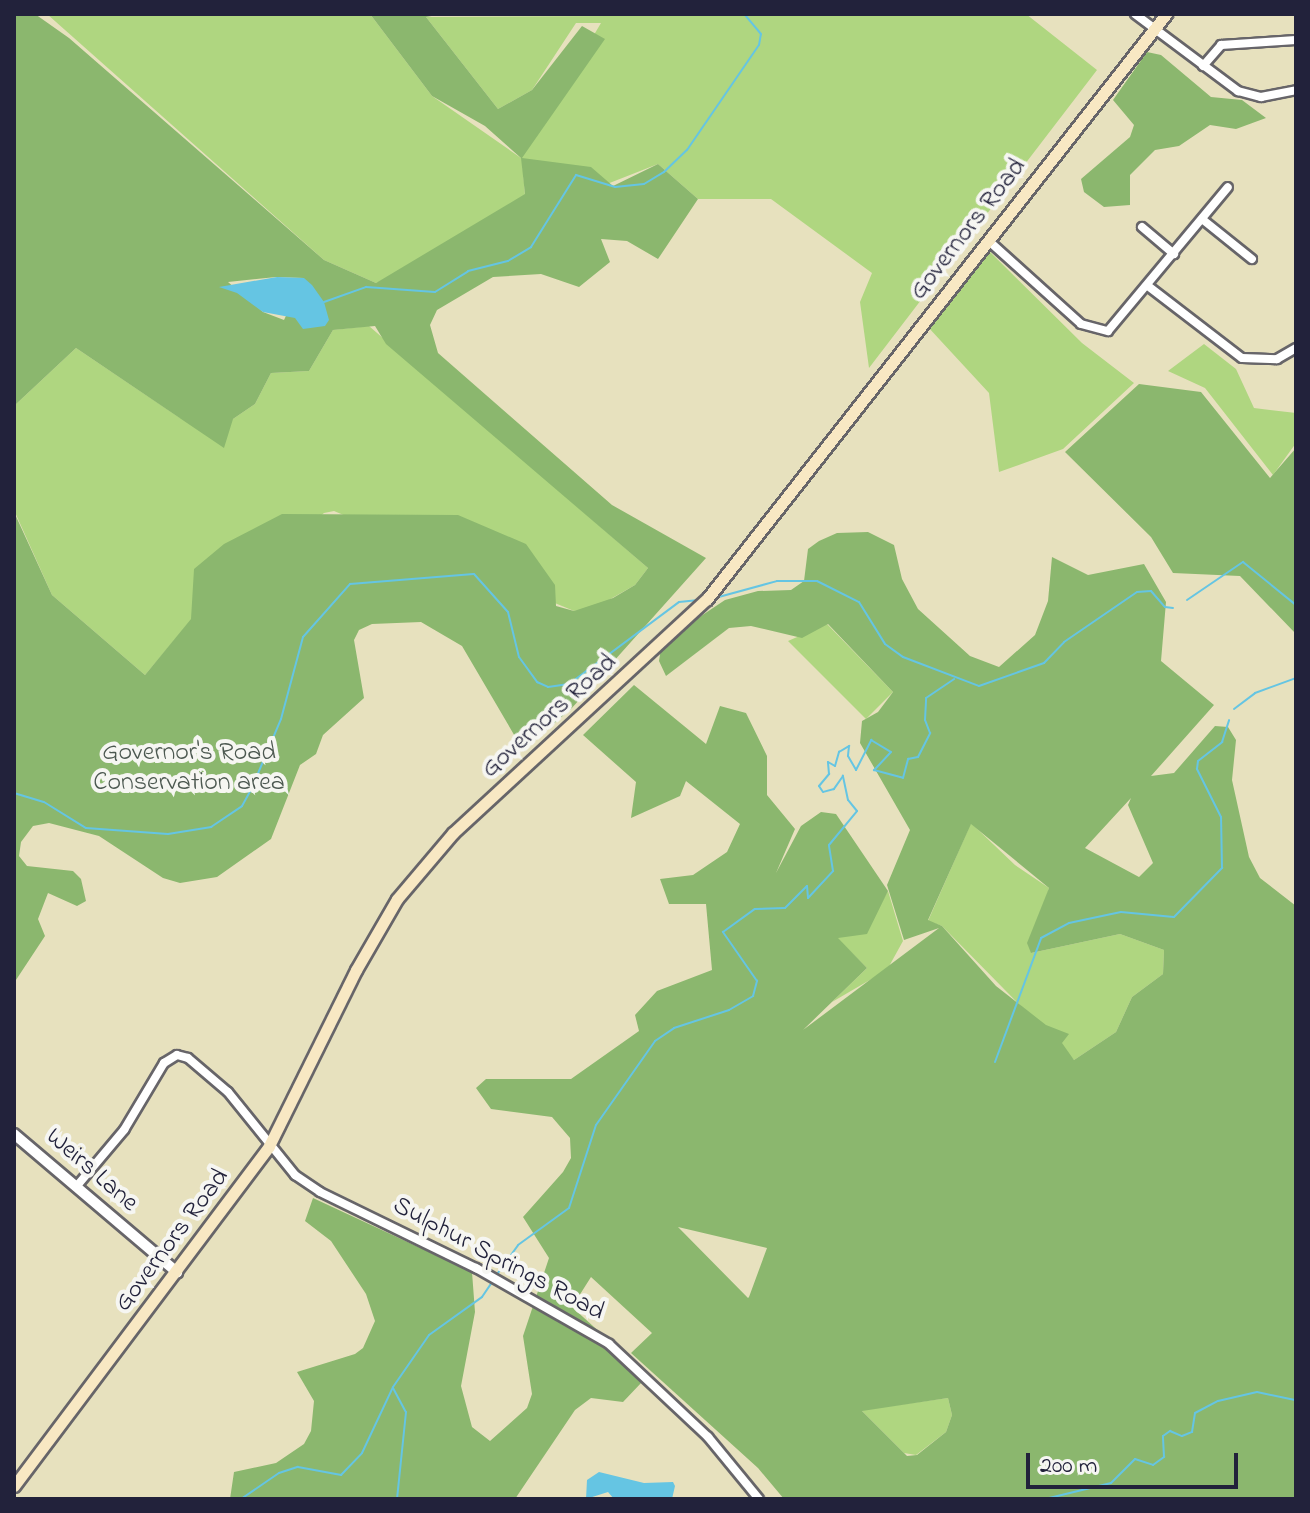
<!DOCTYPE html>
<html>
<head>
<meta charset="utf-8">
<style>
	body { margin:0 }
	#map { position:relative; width:1310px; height:1513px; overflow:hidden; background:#e7e1be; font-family:"Indie Flower",sans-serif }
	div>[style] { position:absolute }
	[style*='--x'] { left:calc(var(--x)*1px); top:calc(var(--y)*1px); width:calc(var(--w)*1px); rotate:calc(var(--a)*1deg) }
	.green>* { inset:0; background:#afd680 }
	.forest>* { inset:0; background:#8bb76e }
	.water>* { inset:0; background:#65c5e3 }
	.stream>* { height:2px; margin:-1px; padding:0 1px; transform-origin:1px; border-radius:1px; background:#65c5e3 }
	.roads { filter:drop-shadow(2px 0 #676569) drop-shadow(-2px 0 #676569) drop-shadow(0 2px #676569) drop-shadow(0 -2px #676569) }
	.minor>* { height:8px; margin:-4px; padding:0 4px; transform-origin:4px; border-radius:4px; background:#fff }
	.tertiary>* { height:10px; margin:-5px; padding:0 5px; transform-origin:5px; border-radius:5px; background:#fff }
	.secondary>* { height:11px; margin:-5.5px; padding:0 5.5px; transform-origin:5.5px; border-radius:5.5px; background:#f8e8c3 }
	span { translate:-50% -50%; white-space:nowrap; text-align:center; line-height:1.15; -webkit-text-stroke:8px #f6f6f2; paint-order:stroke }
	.street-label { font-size:26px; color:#22223b }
	.park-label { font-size:26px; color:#4c5850 }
	.frame { position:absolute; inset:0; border:16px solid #22223b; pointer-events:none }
	.scale { position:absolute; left:1026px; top:1453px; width:212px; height:36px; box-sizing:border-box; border:4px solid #22223b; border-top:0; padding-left:10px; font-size:24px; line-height:28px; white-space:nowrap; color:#22223b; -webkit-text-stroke:6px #f6f6f2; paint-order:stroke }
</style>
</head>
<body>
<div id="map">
	<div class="green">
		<div style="clip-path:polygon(47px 14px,370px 14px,432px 96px,521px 158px,601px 23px,576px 23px,532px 90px,498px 109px,426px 17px,1026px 14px,1097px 70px,869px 368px,860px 302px,872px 273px,771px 199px,698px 199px,658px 164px,607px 184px,522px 159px,525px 195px,404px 273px,376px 283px,324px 260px)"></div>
		<div style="clip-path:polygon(990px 252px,1082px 343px,1134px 383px,1063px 449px,999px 472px,989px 393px,928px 327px)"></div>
		<div style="clip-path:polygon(369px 326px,648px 568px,635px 585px,593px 609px,574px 611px,334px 511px,324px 513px,192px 619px,145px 675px,52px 595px,14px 510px,14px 406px,76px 348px,180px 418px,233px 419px,255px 404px,271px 373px,309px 371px,333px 330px)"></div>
		<div style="clip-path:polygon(1204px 344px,1236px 369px,1254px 408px,1296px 413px,1296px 443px,1273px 475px,1205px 388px,1168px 371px)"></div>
		<div style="clip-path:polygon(827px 624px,893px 692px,866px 719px,788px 641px)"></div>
		<div style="clip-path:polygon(971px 823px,1015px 865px,1049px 888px,1031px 953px,1120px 934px,1164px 950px,1163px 974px,1132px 997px,1116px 1032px,1074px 1060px,942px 926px,928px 921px)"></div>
		<div style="clip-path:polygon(888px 891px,903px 941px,887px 970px,832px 1002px,867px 968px,837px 938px,874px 916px)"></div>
		<div style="clip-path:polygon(948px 1398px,952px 1415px,946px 1432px,916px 1455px,904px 1453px,861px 1410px)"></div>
	</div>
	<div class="forest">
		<div style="clip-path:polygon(evenodd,14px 14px,35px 14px,69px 38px,324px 260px,376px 283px,525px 194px,521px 158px,485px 126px,432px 96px,370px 14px,443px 14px,426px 17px,498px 109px,532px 90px,582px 26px,605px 39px,522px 158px,591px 167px,613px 186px,658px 164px,698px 199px,658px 259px,627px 241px,601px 239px,610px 262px,579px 287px,541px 274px,493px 277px,437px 310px,430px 325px,438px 353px,612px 505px,706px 558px,571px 709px,523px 750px,462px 646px,421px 622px,372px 624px,359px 630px,354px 640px,364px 698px,323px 735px,316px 754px,300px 765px,271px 839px,217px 877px,180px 883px,163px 878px,99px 836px,49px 823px,33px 826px,21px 842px,19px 856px,27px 866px,73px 871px,81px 879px,86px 901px,77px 906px,48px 893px,38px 919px,45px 936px,14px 983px,14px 512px,52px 595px,145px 675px,191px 619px,194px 569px,224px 544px,282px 514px,458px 515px,526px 544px,555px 585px,556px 606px,574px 611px,613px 598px,635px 585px,648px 568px,386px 344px,375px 326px,333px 330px,309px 371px,271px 373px,255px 404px,233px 419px,224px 448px,76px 348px,14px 406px,14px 14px,276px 277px,304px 278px,284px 320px,263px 312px,228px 282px,276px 277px)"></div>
		<div style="clip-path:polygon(1147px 52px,1161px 55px,1211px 97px,1242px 100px,1266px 118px,1236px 129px,1210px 125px,1179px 146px,1155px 150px,1130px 175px,1130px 205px,1104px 207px,1084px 192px,1081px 179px,1130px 137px,1134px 125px,1113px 100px)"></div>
		<div style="clip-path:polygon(1139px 384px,1201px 392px,1270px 478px,1296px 448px,1296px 634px,1240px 576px,1173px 573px,1151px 537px,1065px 452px)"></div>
		<div style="clip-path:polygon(evenodd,868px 532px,894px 545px,902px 579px,918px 609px,970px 656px,999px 667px,1035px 635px,1048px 601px,1052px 557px,1088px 575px,1144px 564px,1166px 602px,1161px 661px,1214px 705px,1151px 776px,1174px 773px,1215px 726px,1228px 727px,1236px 740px,1232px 780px,1249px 857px,1260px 878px,1296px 906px,1296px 1499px,784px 1499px,758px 1468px,631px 1353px,652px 1333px,591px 1277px,572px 1307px,626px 1356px,642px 1382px,623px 1402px,591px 1398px,575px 1410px,515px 1499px,230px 1499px,234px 1472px,276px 1463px,304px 1444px,311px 1431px,314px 1401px,297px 1372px,355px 1354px,363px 1348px,375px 1321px,366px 1294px,331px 1241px,305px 1221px,313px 1198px,472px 1272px,475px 1312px,461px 1386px,472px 1427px,490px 1441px,527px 1408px,532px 1394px,523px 1336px,549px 1258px,523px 1217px,563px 1172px,571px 1158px,570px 1138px,552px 1117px,491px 1109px,476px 1088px,486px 1079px,571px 1079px,639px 1031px,635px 1015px,657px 991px,712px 970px,706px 904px,669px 904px,660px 879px,693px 875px,727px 852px,740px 824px,686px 781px,680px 796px,631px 818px,636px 782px,583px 735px,634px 685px,706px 744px,720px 706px,746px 713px,767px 756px,767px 795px,795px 829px,776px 873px,801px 826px,821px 812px,836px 814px,888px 891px,867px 934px,838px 938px,867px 968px,803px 1030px,939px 928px,904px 940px,887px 885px,910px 830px,860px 743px,862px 721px,878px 712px,893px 692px,828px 624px,802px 638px,751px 626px,729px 628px,666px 676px,659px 661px,662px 642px,725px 600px,758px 591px,791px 590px,804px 581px,808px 549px,819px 541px,837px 533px,868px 532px,1131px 798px,1128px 805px,1153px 863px,1139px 877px,1085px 848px,1131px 798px,868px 532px,971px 824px,1049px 888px,1027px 943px,1031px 953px,1120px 934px,1164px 950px,1163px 974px,1132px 997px,1116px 1032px,1074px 1060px,1062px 1043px,1069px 1034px,1046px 1025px,996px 986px,942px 926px,928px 920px,971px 824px,868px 532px,678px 1227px,767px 1248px,749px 1297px,748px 1298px,678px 1227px,868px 532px,948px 1398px,952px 1415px,946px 1432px,917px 1455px,907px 1456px,862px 1411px,948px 1398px)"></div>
	</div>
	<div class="water">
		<div style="clip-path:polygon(277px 277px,304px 278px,312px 285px,324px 302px,329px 320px,325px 326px,303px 329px,295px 318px,263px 312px,237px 293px,219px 287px)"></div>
		<div style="clip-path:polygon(599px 1472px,644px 1483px,673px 1482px,675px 1486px,672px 1499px,614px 1499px,608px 1492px,586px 1499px,587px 1480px)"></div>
	</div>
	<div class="stream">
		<div style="--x:324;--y:302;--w:45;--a:-19.7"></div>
		<div style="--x:366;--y:287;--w:69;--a:4.1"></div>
		<div style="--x:435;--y:292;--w:39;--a:-32"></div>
		<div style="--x:468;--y:271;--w:41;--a:-14"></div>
		<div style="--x:508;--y:261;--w:27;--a:-31"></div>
		<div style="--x:531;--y:247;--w:85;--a:-58"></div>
		<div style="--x:576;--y:175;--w:41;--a:17.1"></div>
		<div style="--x:615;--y:187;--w:29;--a:-6"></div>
		<div style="--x:644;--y:184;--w:23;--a:-31"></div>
		<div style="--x:664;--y:172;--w:32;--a:-44"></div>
		<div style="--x:687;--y:150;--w:127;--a:-55.6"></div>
		<div style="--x:759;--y:45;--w:11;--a:-80"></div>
		<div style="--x:761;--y:34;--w:26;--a:-130"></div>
		<div style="--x:715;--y:598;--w:64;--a:-15.3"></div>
		<div style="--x:777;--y:581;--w:40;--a:0"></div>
		<div style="--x:817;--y:581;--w:47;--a:26.6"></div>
		<div style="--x:859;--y:602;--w:49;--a:58.2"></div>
		<div style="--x:885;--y:644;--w:22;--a:36"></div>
		<div style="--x:903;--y:657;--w:81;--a:20.9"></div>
		<div style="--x:979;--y:686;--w:69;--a:-19.5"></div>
		<div style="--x:1044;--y:663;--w:29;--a:-46"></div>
		<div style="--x:1064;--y:642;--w:88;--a:-34.4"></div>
		<div style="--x:1137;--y:592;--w:14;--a:-4"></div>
		<div style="--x:1151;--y:591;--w:21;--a:49"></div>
		<div style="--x:1165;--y:607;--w:8;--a:7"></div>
		<div style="--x:1187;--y:600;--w:68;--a:-34.2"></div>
		<div style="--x:1243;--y:562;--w:68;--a:39.1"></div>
		<div style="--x:1234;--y:709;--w:26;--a:-37"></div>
		<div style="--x:1255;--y:693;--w:44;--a:-20.1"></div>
		<div style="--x:14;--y:793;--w:31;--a:17"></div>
		<div style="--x:44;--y:802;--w:49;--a:31.8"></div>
		<div style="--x:86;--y:828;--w:82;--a:4.2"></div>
		<div style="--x:168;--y:834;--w:44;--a:-9.2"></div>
		<div style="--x:211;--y:827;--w:37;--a:-34"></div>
		<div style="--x:242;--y:806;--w:18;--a:-61"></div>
		<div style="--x:251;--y:790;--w:77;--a:-67.1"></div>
		<div style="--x:281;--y:719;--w:85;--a:-75"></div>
		<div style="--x:303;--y:637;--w:71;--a:-48.4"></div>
		<div style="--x:350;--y:584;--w:124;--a:-4.6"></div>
		<div style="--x:474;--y:574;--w:51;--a:48.2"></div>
		<div style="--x:508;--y:612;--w:46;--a:76.3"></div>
		<div style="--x:519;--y:657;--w:31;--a:54"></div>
		<div style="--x:537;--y:682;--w:12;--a:24"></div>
		<div style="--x:548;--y:687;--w:21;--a:-8"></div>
		<div style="--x:569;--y:684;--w:137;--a:-36.7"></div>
		<div style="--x:679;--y:602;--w:20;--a:-6"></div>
		<div style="--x:995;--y:1062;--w:132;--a:-69.6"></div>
		<div style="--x:1041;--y:938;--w:32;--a:-28"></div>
		<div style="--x:1069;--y:923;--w:53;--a:-11.9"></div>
		<div style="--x:1121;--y:912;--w:53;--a:5.4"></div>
		<div style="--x:1174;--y:917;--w:69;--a:-45.6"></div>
		<div style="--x:1222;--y:868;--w:51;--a:-91.1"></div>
		<div style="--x:1221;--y:817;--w:54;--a:-116.6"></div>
		<div style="--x:1197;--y:769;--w:8;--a:-83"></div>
		<div style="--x:1198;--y:761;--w:31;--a:-38"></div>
		<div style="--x:1222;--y:742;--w:23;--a:-72"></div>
		<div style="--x:495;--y:1277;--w:39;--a:-54"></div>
		<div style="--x:518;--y:1245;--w:63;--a:-36"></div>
		<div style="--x:569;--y:1208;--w:87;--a:-72"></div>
		<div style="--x:596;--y:1125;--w:103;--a:-54.9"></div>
		<div style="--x:655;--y:1041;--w:23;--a:-34"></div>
		<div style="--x:674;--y:1028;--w:58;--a:-18.1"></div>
		<div style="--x:729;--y:1010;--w:28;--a:-30"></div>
		<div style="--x:753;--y:996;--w:16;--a:-75"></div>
		<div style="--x:757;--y:981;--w:60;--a:-124.8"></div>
		<div style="--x:723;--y:932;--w:39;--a:-36"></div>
		<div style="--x:755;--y:909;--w:30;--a:-2"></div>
		<div style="--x:785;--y:908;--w:31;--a:-45"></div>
		<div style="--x:807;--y:886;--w:12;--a:85"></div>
		<div style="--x:808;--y:898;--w:37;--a:-47"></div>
		<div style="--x:833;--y:871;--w:26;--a:-99"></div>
		<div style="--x:829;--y:845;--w:44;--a:-50.5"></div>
		<div style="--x:857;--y:811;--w:14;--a:-129"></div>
		<div style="--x:848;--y:800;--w:25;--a:-102"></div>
		<div style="--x:843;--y:776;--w:16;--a:125"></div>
		<div style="--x:834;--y:789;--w:11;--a:165"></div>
		<div style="--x:823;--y:792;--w:7;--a:-124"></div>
		<div style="--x:819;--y:786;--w:16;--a:-50"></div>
		<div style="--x:829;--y:774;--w:12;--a:-95"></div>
		<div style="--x:828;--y:762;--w:8;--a:30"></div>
		<div style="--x:835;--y:766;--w:15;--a:-74"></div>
		<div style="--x:839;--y:752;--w:12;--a:-31"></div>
		<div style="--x:849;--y:746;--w:10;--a:96"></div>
		<div style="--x:848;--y:756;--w:16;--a:60"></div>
		<div style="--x:856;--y:770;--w:34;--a:-63"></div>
		<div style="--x:871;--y:740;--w:23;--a:31"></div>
		<div style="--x:891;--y:752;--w:25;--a:133"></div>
		<div style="--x:874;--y:770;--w:30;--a:15"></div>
		<div style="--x:903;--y:778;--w:20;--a:-75"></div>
		<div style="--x:908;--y:759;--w:10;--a:-11"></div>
		<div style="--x:918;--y:757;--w:27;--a:-63"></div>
		<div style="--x:930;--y:733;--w:14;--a:-111"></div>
		<div style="--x:925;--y:720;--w:22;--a:-87"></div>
		<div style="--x:926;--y:698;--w:34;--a:-34"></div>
		<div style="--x:393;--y:1388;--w:27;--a:62"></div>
		<div style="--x:406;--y:1412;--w:87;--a:95.9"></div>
		<div style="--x:241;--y:1499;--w:46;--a:-34.4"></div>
		<div style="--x:279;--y:1473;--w:20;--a:-18"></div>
		<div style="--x:298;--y:1467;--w:44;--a:10.5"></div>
		<div style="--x:341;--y:1475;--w:30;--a:-46"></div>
		<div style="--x:362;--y:1453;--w:73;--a:-64.8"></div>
		<div style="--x:393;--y:1387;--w:63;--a:-55.3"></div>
		<div style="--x:429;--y:1335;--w:65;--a:-35.6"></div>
		<div style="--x:482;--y:1297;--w:18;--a:-56"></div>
		<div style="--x:1045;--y:1499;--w:68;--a:-13.6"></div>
		<div style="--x:1111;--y:1483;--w:34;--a:-45"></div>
		<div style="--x:1135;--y:1459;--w:19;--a:18"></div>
		<div style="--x:1153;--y:1465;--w:14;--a:-36"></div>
		<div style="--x:1164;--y:1457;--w:21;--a:-93"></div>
		<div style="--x:1163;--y:1436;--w:9;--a:-36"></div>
		<div style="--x:1170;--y:1431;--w:13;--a:23"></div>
		<div style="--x:1182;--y:1436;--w:11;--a:-22"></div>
		<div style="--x:1192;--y:1432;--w:19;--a:-81"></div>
		<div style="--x:1195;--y:1413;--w:26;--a:-28"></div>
		<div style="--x:1218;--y:1401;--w:40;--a:-13"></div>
		<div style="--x:1257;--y:1392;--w:40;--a:12"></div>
	</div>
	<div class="roads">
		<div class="minor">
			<div style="--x:1135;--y:14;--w:129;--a:36.8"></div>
			<div style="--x:1238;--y:91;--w:24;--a:15"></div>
			<div style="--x:1261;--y:97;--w:36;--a:-11"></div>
			<div style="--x:1203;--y:66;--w:28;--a:-49"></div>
			<div style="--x:1221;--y:45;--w:75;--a:-3.8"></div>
			<div style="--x:1202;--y:219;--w:64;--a:38.7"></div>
			<div style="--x:1142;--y:227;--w:42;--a:40.2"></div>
			<div style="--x:990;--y:242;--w:122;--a:42"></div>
			<div style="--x:1081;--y:324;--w:28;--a:15"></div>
			<div style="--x:1108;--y:331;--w:187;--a:-50.2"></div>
			<div style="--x:1148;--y:286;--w:118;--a:37.5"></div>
			<div style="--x:1242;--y:358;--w:35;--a:2"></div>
			<div style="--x:1277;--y:359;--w:22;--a:-30"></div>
			<div style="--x:76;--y:1187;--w:75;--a:-49.9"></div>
			<div style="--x:124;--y:1130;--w:78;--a:-59.2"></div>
			<div style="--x:164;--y:1063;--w:15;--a:-32"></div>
			<div style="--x:177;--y:1055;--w:11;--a:15"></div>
			<div style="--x:188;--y:1058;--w:52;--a:40.4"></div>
			<div style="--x:228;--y:1092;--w:107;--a:51.1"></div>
			<div style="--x:295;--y:1175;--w:30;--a:34"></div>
			<div style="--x:320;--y:1192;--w:174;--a:26"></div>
			<div style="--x:476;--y:1268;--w:153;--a:29.7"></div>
			<div style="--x:609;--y:1344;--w:136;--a:43.2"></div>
			<div style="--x:708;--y:1437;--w:80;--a:50.6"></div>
		</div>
		<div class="tertiary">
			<div style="--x:14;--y:1134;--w:214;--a:40.3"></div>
		</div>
		<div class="secondary">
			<div style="--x:14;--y:1486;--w:425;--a:-53.1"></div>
			<div style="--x:269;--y:1146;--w:196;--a:-63.7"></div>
			<div style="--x:356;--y:970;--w:82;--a:-60"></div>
			<div style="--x:397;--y:899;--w:87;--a:-49.7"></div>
			<div style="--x:453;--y:833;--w:345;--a:-42.7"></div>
			<div style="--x:707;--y:599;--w:744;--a:-51.88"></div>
		</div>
	</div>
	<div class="street-label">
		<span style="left:969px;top:230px;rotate:-52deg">Governors Road</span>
		<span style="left:550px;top:717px;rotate:-42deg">Governors Road</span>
		<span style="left:91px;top:1171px;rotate:41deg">Weirs Lane</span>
		<span style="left:173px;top:1241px;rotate:-53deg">Governors Road</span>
		<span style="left:498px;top:1260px;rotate:28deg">Sulphur Springs Road</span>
	</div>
	<div class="park-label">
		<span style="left:189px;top:769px">Governor's Road<br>Conservation area</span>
	</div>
	<div class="frame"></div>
	<div class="scale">200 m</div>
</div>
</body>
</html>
